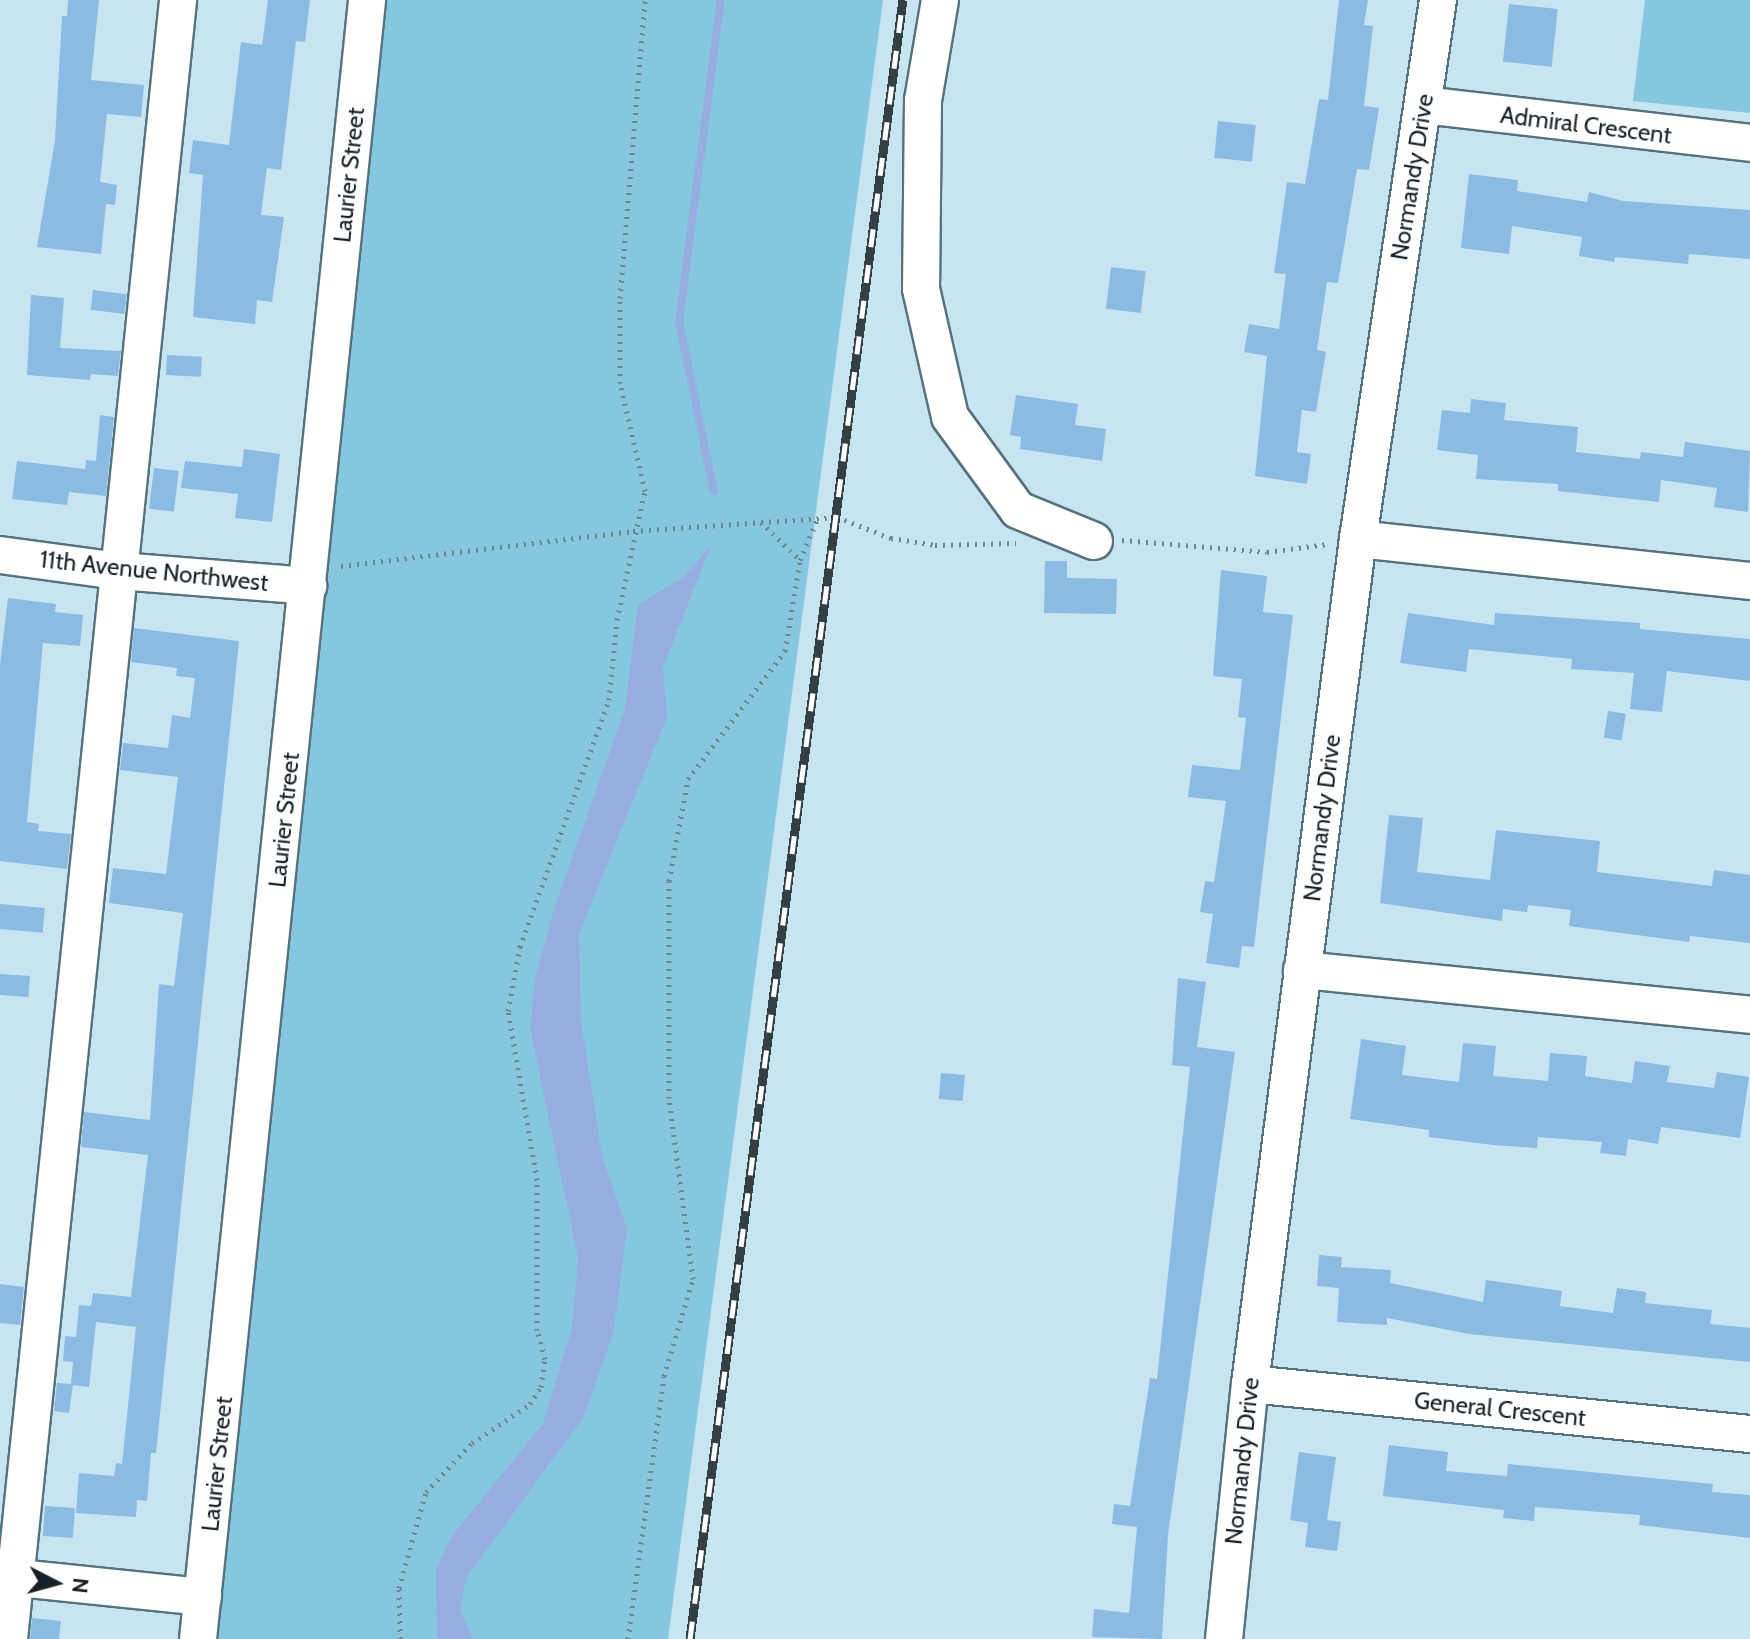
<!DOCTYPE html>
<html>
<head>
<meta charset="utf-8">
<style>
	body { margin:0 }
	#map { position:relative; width:1750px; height:1639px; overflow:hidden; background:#c6e5f1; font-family:Cabin,sans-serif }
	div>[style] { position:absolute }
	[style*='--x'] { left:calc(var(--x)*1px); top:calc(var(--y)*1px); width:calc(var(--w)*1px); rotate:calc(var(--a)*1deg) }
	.green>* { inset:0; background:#86c7e0 }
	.water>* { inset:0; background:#96addf }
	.stream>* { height:8px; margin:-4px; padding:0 4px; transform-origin:4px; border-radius:4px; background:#96addf }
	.building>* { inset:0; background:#8bbbe3; transform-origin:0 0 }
	.path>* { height:5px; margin-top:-2.5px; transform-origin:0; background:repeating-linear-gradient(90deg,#70858e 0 2px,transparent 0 8px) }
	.roads { filter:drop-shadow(2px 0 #56737d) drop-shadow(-2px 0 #56737d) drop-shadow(0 2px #56737d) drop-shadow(0 -2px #56737d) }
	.minor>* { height:36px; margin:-18px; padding:0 18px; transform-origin:18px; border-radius:18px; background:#fff }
	.rail>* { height:9px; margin-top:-4.5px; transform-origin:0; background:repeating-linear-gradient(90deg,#fff 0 18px,#324046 0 36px); box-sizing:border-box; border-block:2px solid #324046 }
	span { translate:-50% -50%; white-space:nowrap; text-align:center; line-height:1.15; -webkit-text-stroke:6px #fff; paint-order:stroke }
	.street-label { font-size:24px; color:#172227 }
	.north { position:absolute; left:16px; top:1543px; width:80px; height:80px; -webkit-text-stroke:6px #fff; paint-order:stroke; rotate:96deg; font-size:22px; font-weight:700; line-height:32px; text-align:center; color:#172227 }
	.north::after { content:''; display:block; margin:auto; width:28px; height:36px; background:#172227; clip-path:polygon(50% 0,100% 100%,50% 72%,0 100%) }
</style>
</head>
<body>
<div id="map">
	<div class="green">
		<div style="clip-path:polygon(383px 0,883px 0,668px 1639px,210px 1639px)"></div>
		<div style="clip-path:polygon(1645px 0,1750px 0,1750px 113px,1633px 101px)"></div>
	</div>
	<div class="water">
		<div style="clip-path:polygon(711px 546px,663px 667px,667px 717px,579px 934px,581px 1020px,602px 1156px,627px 1229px,613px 1334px,583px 1418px,466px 1578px,460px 1610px,473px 1639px,437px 1639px,436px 1571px,451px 1537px,543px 1424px,572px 1328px,578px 1258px,530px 1028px,536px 974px,555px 906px,625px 709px,638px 605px,682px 578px)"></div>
	</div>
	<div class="stream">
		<div style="--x:714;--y:491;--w:173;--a:-101.7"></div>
		<div style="--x:679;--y:322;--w:325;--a:-82.6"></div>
	</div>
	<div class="building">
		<div style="clip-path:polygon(68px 0,99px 0,91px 80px,144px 85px,141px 117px,107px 114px,100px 182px,117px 185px,115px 205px,106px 204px,101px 254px,37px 247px,55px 140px,62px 16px,67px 16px)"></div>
		<div style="clip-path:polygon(268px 0,310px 0,305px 42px,296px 41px,281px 170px,267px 168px,261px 215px,284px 217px,272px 302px,257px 300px,255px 324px,193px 317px,203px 175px,189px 173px,193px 140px,229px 145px,241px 42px,262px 45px)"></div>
		<div style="clip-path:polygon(1339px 0,1368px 0,1364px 25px,1373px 26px,1364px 106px,1379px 108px,1369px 170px,1357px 169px,1338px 283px,1327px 282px,1317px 350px,1326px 352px,1316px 412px,1302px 410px,1297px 452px,1311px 454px,1307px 484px,1255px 476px,1267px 356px,1244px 352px,1249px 324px,1279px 329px,1286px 274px,1274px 273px,1287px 182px,1305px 184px,1319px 99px,1328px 100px)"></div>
		<div style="left:1509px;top:4px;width:49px;height:58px;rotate:6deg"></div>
		<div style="left:1218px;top:121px;width:38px;height:37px;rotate:6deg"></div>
		<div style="clip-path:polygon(1469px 174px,1518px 180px,1517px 191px,1587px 202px,1589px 192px,1623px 201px,1750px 210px,1750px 259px,1689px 254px,1688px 264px,1615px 257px,1614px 262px,1579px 256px,1582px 237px,1512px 226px,1509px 254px,1461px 248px)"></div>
		<div style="left:1111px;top:267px;width:35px;height:42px;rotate:7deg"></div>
		<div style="left:93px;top:290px;width:34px;height:20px;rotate:7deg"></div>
		<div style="clip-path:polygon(31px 295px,64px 298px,60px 348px,121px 351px,118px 376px,91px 374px,90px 380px,27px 375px)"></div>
		<div style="left:167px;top:355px;width:35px;height:20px;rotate:3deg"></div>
		<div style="clip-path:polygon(1016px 395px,1078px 404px,1075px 425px,1106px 429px,1102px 461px,1020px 449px,1021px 437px,1010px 435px)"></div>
		<div style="clip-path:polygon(1471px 399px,1506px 403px,1504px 420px,1578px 427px,1576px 452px,1640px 459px,1641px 452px,1683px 457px,1685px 442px,1750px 451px,1748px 512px,1714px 507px,1717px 488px,1661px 480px,1659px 502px,1558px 491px,1558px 484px,1476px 479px,1478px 455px,1437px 450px,1442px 410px,1470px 413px)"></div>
		<div style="clip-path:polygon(100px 415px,114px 417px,106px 496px,69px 492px,67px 505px,12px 499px,17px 461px,85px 469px,86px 460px,96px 461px)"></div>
		<div style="clip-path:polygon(244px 449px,280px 454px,272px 522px,235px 518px,238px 494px,181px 488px,185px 461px,242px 467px)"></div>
		<div style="left:154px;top:468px;width:25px;height:41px;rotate:7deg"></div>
		<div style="clip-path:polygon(1045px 561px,1067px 561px,1067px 578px,1117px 579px,1116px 614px,1044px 613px)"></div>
		<div style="clip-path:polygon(1221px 570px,1267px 576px,1263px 612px,1293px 615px,1254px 947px,1242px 946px,1239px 968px,1206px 963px,1213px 914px,1200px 912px,1205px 881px,1214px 882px,1226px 801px,1188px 797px,1192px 765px,1240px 770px,1246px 718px,1238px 717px,1242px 679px,1213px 676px)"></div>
		<div style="clip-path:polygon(8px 598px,56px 604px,55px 612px,83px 615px,80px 646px,43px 643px,27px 822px,39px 824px,38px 831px,71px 834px,67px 869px,0 861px,0 664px)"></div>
		<div style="clip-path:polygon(1408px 613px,1494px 625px,1495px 613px,1640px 623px,1640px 629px,1750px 639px,1750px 681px,1667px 671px,1662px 712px,1630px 709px,1634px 673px,1571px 669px,1572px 659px,1469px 649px,1466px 672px,1400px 663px)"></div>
		<div style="clip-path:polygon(134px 628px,239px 641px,156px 1453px,151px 1453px,147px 1501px,137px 1500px,136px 1517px,76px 1513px,79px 1473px,114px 1476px,116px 1463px,122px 1464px,136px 1327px,96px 1322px,89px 1387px,73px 1385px,69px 1413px,54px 1411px,57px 1383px,71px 1384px,73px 1362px,63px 1361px,65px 1336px,76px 1337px,79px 1305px,91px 1306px,93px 1293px,131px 1297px,148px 1155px,81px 1147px,84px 1112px,150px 1120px,159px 984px,174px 986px,183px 913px,109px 903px,113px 868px,166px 874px,178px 777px,120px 770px,123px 743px,168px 748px,172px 715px,190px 718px,195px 678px,176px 676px,177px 668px,131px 662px)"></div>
		<div style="left:1608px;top:711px;width:18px;height:27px;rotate:9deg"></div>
		<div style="clip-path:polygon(1389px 815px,1423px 818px,1417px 872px,1490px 880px,1496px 830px,1600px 841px,1597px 872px,1712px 886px,1714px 870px,1750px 875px,1750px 943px,1690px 936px,1689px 942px,1569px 926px,1571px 910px,1528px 905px,1527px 912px,1503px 909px,1502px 921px,1380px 903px)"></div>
		<div style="left:0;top:904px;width:45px;height:25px;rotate:5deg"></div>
		<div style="left:0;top:974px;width:30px;height:21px;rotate:4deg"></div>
		<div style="clip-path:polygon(1178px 978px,1206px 982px,1197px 1047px,1235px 1052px,1168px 1535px,1162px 1639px,1092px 1637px,1094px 1609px,1129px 1613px,1137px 1527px,1112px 1524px,1114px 1504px,1130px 1506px,1150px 1378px,1157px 1379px,1190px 1067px,1172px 1065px)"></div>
		<div style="clip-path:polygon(1361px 1039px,1406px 1046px,1402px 1075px,1459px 1082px,1463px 1043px,1496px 1046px,1493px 1076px,1548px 1081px,1550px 1053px,1587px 1056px,1585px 1076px,1632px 1083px,1635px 1061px,1670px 1066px,1667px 1082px,1714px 1088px,1717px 1072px,1749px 1077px,1740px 1138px,1661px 1127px,1658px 1144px,1628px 1139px,1626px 1156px,1600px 1153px,1602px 1142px,1538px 1137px,1537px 1148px,1493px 1145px,1429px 1137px,1429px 1130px,1350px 1119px)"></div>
		<div style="left:941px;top:1073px;width:24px;height:26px;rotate:5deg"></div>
		<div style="clip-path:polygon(1319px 1255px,1342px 1257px,1341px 1267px,1391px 1270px,1390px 1283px,1483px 1302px,1486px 1280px,1562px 1291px,1560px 1306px,1613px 1313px,1617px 1288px,1646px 1292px,1645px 1303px,1712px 1310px,1710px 1324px,1750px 1328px,1750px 1362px,1469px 1334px,1387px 1318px,1387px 1325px,1337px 1322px,1339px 1288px,1317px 1286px)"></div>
		<div style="clip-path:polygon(0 1284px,24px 1287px,20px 1325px,0 1323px)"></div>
		<div style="clip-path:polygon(1389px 1445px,1448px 1452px,1446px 1471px,1507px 1476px,1508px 1464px,1713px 1484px,1712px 1492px,1750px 1495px,1750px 1538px,1639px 1525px,1640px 1515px,1535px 1507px,1534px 1521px,1503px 1518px,1504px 1510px,1383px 1496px)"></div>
		<div style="clip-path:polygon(1299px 1452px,1336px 1457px,1327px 1520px,1341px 1522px,1337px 1551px,1305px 1547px,1308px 1523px,1290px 1520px)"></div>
		<div style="left:45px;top:1506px;width:30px;height:30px;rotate:4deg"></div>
		<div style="clip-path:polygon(32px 1618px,61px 1621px,59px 1639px,30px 1639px)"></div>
	</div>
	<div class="path">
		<div style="--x:761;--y:522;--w:54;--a:44.3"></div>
		<div style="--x:1122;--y:540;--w:145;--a:4.7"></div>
		<div style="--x:1267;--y:552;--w:61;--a:-7.6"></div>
		<div style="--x:341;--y:566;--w:294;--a:-6.8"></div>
		<div style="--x:633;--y:531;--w:204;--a:-3.9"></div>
		<div style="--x:837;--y:517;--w:58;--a:21.3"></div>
		<div style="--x:891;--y:538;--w:45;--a:9"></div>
		<div style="--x:935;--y:545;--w:81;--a:-1.4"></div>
		<div style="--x:400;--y:1639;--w:51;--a:-91.1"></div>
		<div style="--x:399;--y:1588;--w:100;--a:-74.3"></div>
		<div style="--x:426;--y:1492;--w:67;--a:-46.8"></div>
		<div style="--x:472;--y:1443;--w:70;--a:-33.9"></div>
		<div style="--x:530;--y:1404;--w:20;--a:-57"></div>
		<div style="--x:541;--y:1387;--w:28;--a:-82"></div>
		<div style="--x:545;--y:1359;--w:30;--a:-105"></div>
		<div style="--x:537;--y:1330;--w:150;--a:-90"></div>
		<div style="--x:537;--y:1180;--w:171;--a:-99.7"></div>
		<div style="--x:508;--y:1011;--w:65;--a:-79.4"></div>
		<div style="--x:520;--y:947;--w:263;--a:-70.2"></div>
		<div style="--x:609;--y:700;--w:80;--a:-84.3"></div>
		<div style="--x:617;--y:620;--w:132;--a:-77.8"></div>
		<div style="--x:645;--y:491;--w:111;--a:-103"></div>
		<div style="--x:620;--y:383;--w:85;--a:-90"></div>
		<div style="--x:620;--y:298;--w:299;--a:-85.2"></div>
		<div style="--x:628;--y:1639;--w:265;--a:-82.2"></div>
		<div style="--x:664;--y:1376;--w:101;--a:-73.4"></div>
		<div style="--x:693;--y:1279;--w:183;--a:-97.6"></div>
		<div style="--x:669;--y:1098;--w:217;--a:-90"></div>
		<div style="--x:669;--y:881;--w:104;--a:-79.4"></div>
		<div style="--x:688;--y:779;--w:161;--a:-52.8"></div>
		<div style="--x:785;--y:651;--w:92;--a:-80.6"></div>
		<div style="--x:800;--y:560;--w:46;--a:-66.8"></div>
	</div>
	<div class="roads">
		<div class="minor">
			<div style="--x:940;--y:0;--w:101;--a:99.6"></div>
			<div style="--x:923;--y:100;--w:189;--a:90.6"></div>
			<div style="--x:921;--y:289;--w:131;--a:77.2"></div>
			<div style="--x:950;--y:417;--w:115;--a:53.8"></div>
			<div style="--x:1018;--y:510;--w:82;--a:22.2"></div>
			<div style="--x:1423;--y:105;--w:329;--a:6.6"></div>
			<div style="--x:1358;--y:539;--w:394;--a:6.1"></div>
			<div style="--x:0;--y:555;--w:120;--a:7.7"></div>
			<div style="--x:119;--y:571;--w:190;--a:4.5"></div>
			<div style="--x:1302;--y:970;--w:450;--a:5.7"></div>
			<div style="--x:1250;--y:1384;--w:502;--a:5.71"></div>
			<div style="--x:0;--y:1576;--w:204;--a:5.9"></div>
			<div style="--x:9;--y:1639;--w:1648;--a:-84.11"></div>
			<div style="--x:198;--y:1639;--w:1648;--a:-84.11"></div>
			<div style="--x:1224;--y:1639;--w:256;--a:-84.2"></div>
			<div style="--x:1250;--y:1384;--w:852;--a:-82.72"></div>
			<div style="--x:1358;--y:539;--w:545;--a:-81.56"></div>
		</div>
	</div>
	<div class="rail">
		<div style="--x:690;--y:1639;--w:1653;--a:-82.6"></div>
	</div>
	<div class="street-label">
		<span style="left:1586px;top:125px;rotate:7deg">Admiral Crescent</span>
		<span style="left:349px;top:175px;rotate:-84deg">Laurier Street</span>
		<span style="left:1412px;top:177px;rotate:-81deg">Normandy Drive</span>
		<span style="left:154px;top:571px;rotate:6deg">11th Avenue Northwest</span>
		<span style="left:1322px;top:818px;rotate:-83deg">Normandy Drive</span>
		<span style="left:284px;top:820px;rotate:-84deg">Laurier Street</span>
		<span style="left:1500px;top:1409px;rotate:6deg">General Crescent</span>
		<span style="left:1242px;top:1461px;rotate:-84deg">Normandy Drive</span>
		<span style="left:217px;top:1464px;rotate:-84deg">Laurier Street</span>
	</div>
	<div class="north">N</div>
</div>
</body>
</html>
